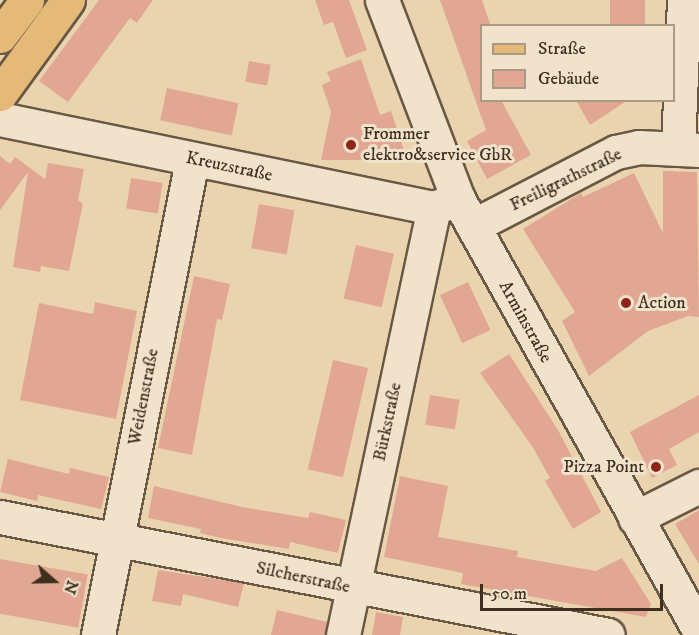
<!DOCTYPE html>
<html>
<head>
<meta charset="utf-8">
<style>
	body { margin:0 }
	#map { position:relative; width:699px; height:635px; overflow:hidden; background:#ead3af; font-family:"IM FELL DW Pica",serif }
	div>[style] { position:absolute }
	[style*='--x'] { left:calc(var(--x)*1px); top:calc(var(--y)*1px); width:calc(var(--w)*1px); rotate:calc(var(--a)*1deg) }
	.building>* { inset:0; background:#e1a793; transform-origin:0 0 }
	.roads { filter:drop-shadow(2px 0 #695843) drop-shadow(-2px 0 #695843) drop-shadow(0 2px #695843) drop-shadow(0 -2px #695843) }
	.minor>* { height:33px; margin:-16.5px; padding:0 16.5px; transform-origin:16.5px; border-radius:16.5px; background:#f1e2cb }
	.major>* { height:33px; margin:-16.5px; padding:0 16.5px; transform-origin:16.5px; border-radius:16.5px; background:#e5ba78 }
	.dots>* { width:16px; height:16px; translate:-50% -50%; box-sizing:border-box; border:3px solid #f1e2cb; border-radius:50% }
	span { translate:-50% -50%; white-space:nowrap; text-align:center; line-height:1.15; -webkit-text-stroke:6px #f1e2cb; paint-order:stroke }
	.poi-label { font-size:18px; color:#3e2f1f }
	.left { translate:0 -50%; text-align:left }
	.right { translate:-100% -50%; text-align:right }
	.street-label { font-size:18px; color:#3e2f1f }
	.legend { position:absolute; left:480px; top:24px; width:195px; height:78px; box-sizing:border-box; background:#f1e2cb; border:2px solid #a99a86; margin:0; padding:8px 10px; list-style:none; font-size:18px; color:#3e2f1f }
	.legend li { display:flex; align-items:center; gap:12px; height:30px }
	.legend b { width:30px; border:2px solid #a99a86 }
	.north { position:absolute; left:24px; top:551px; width:60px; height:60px; -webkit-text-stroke:4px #f1e2cb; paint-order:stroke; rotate:110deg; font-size:16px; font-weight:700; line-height:24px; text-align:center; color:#3e2f1f }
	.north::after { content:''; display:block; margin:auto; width:21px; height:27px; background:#3e2f1f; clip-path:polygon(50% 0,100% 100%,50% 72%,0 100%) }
	.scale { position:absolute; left:480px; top:584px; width:183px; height:27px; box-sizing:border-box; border:3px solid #3e2f1f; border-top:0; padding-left:8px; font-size:18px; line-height:21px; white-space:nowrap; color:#3e2f1f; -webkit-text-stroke:4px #f1e2cb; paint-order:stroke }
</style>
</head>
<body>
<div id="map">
	<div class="building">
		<div style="clip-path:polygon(99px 0,153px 0,137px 23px,130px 18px,68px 102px,39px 81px)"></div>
		<div style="clip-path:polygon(315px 0,349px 0,367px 50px,346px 58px,333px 22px,324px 25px)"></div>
		<div style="clip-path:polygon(440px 0,482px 0,491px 26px,482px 26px,482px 100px,501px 100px,531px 155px,487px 179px,467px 141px,486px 130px)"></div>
		<div style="left:610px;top:0;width:35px;height:26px"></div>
		<div style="clip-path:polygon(361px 59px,380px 115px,391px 111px,404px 150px,373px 160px,321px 160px,331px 112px,322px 85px,331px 81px,327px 72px)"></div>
		<div style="left:249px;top:61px;width:22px;height:21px;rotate:10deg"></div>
		<div style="left:167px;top:88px;width:73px;height:33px;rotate:12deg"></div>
		<div style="clip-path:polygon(576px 100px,628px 100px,590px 125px)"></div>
		<div style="clip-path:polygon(0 156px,10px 164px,15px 157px,45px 179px,48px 163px,84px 169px,78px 200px,83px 204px,69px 271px,41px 266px,40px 272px,13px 267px,28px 172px,0 210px)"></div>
		<div style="clip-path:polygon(663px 171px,697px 172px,699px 317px,688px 316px,648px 331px,589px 376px,562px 321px,575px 312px,523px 229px,581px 193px,583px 197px,634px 173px,663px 233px)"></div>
		<div style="left:131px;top:178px;width:32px;height:31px;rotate:9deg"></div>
		<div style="left:259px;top:204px;width:36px;height:45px;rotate:10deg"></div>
		<div style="left:356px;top:245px;width:39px;height:55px;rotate:13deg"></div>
		<div style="clip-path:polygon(194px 276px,230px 284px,222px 320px,217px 319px,192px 455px,158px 448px)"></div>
		<div style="left:468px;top:282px;width:53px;height:31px;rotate:65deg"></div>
		<div style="clip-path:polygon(95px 302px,137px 311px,116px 419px,20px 400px,39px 303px,93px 314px)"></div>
		<div style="clip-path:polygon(509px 354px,558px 430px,601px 512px,573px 529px,545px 481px,550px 478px,532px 446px,480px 373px)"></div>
		<div style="left:333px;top:360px;width:36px;height:112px;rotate:13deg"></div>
		<div style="left:430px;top:395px;width:30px;height:30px;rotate:9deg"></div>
		<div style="clip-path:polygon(699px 395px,699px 432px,669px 449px,677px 465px,652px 478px,630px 432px)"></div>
		<div style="clip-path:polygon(8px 459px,69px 474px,70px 468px,109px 477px,101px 509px,38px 495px,37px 501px,0 492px)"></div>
		<div style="clip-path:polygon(400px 476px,448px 486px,438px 537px,518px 551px,517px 557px,596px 571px,622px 558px,651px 604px,646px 617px,461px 584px,463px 573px,384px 557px)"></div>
		<div style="clip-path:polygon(154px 486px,242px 507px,308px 518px,310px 512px,346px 520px,338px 553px,290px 542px,289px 549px,221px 538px,200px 533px,201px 529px,148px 518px)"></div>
		<div style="clip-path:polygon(699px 510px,699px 564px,675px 524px)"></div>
		<div style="left:0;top:559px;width:89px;height:54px;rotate:10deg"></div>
		<div style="clip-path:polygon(158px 570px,244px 583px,238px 607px,183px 594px,181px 606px,152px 601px)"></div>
		<div style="clip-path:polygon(277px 610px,327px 622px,325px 635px,271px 635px)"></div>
		<div style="clip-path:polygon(376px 612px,403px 617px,400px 635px,372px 635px)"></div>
	</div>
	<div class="roads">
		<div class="minor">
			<div style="--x:382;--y:0;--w:213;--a:69.1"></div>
			<div style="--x:458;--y:199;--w:494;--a:60.8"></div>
			<div style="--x:0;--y:119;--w:443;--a:11.6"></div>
			<div style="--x:434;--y:208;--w:26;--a:-21"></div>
			<div style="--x:678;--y:149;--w:149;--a:-87.7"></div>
			<div style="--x:473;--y:226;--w:161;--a:-27.4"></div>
			<div style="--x:616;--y:152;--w:24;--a:-12"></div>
			<div style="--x:639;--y:147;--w:60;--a:2.9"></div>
			<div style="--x:0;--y:517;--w:619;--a:10.98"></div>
			<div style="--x:635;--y:518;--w:72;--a:-26.6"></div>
			<div style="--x:98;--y:635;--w:485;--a:-78.8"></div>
			<div style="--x:343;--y:635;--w:437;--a:-78"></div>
		</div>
		<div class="major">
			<div style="--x:0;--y:36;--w:45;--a:-53.1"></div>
			<div style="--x:0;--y:94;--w:116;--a:-54.1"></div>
		</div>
	</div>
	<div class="dots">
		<div style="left:351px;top:145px;background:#8f2418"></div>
		<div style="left:626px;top:303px;background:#8f2418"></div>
		<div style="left:656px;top:467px;background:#8f2418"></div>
	</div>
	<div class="poi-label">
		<span class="left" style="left:363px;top:145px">Frommer<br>elektro&amp;service GbR</span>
		<span class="left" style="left:638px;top:303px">Action</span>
		<span class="right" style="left:644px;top:467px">Pizza Point</span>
	</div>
	<div class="street-label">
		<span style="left:229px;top:167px;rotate:12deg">Kreuzstraße</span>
		<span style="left:566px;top:180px;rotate:-26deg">Freiligrathstraße</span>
		<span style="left:525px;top:322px;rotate:61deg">Arminstraße</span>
		<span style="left:144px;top:397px;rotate:-79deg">Weidenstraße</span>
		<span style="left:388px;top:422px;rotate:-78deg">Bürkstraße</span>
		<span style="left:303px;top:578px;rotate:12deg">Silcherstraße</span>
	</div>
	<ul class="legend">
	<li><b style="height:8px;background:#e5ba78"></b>Straße</li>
	<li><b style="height:16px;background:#e1a793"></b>Gebäude</li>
	</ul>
	<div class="north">N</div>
	<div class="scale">50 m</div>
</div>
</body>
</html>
